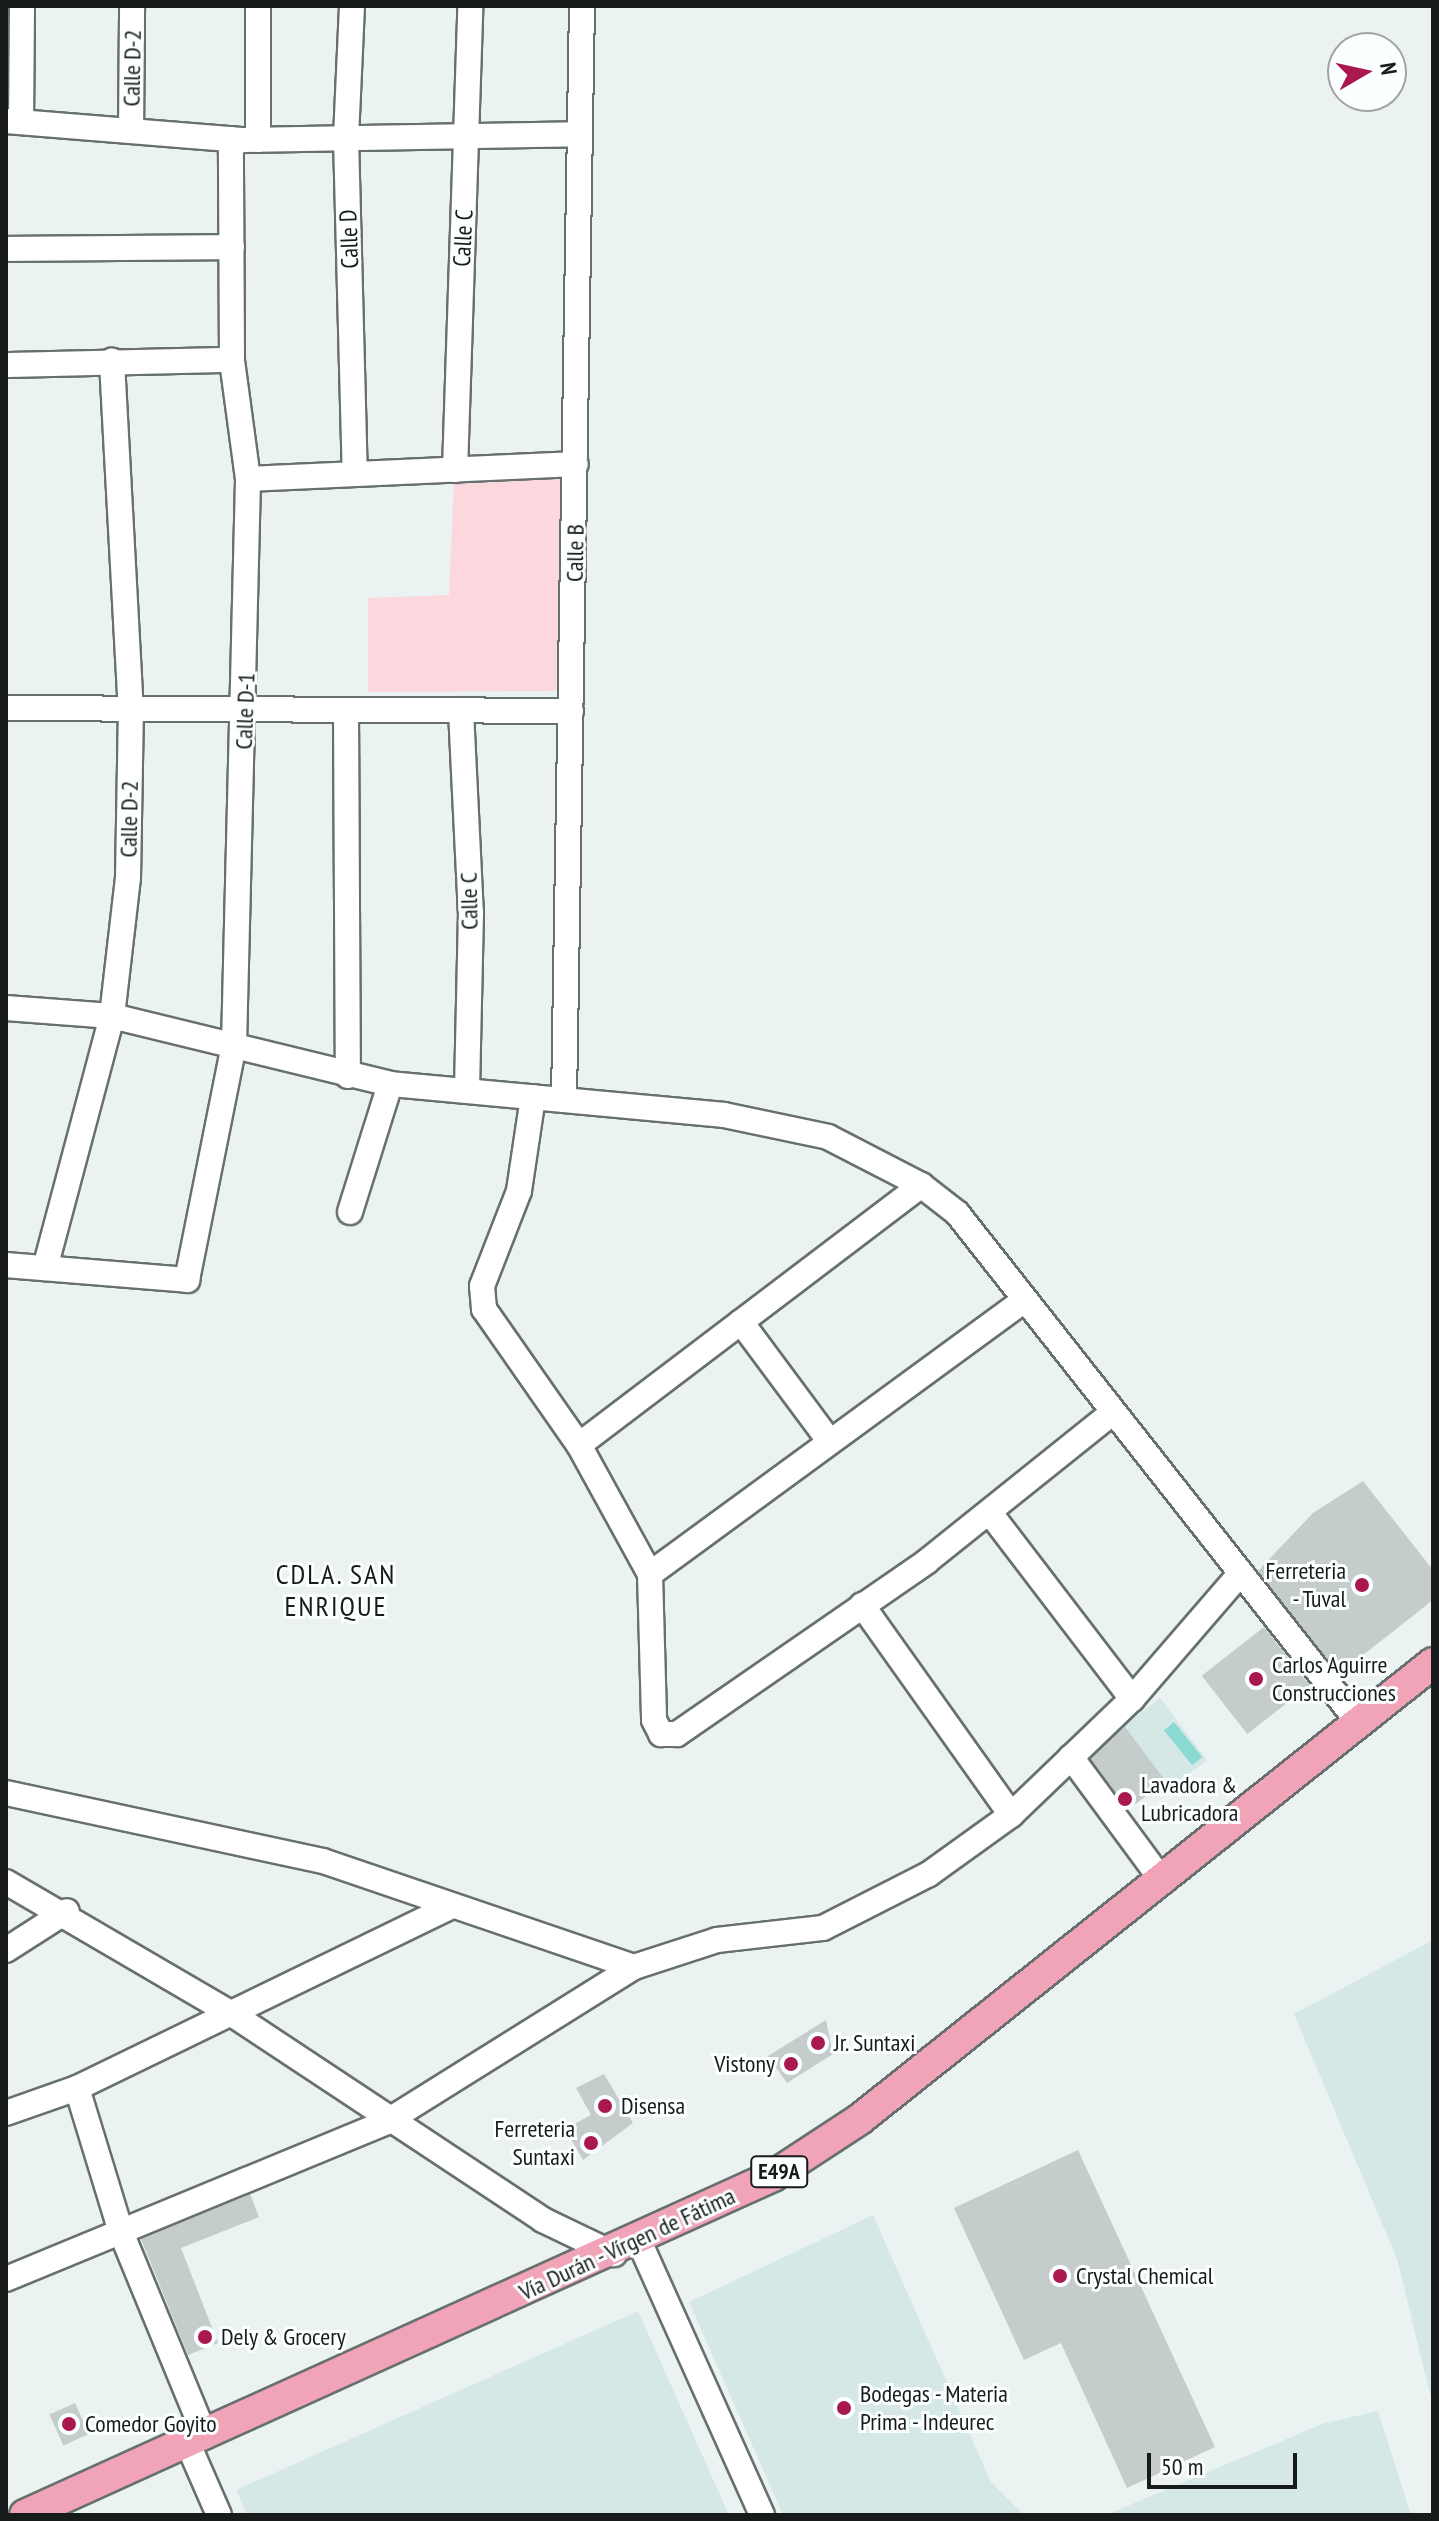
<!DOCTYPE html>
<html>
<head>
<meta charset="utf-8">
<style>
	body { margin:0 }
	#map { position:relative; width:1439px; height:2521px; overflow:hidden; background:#ebf3f2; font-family:"PT Sans Narrow",sans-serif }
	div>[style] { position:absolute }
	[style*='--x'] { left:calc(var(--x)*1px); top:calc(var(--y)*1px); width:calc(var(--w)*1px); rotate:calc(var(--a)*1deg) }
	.built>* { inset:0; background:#d6e8e6; transform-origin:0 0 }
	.green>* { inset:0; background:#fcd7de }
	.water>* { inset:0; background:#8bd9d3; transform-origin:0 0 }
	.building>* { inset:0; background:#c4cdcc; transform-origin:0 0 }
	.roads { filter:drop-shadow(2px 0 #68706f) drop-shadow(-2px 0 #68706f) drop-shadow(0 2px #68706f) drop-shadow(0 -2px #68706f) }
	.minor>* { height:24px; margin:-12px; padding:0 12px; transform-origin:12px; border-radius:12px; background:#fff }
	.major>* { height:30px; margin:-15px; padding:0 15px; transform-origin:15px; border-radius:15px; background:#f1a3b8 }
	.dots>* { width:22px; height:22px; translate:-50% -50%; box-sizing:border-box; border:4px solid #fcffff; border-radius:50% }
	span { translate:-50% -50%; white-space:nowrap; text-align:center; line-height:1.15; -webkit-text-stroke:6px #fcffff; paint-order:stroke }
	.shield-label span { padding:2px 6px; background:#fcffff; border:2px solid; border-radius:6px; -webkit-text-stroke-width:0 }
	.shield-label { font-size:22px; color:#181b1b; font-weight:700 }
	.street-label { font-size:24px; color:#181b1b }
	.poi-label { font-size:24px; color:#181b1b }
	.right { translate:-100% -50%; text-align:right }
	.left { translate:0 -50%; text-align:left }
	.quarter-label { font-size:28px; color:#181b1b; letter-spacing:2px }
	.frame { position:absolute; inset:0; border:8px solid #181b1b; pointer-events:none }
	.north { position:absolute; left:1327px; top:32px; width:80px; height:80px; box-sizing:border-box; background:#fcffff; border:2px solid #a1a4a4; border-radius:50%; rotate:81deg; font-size:22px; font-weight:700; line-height:32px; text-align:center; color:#181b1b }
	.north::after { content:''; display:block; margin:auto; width:28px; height:36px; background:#aa1850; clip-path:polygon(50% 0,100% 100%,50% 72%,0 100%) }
	.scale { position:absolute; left:1147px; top:2453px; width:150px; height:36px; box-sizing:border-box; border:4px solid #181b1b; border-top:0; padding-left:10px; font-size:24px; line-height:28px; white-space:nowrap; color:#181b1b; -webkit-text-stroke:6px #fcffff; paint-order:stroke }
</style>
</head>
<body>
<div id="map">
	<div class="built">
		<div style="left:1160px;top:1698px;width:78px;height:46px;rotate:53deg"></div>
		<div style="clip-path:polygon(1433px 1940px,1433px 2406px,1397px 2259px,1294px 2014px)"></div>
		<div style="clip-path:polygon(873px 2215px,991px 2482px,1024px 2515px,783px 2515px,689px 2302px)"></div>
		<div style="clip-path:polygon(638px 2311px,729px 2515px,247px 2515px,236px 2490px)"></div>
		<div style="clip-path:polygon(1378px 2411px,1411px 2515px,1106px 2515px,1322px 2424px)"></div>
	</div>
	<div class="green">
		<div style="clip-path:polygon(570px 477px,568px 691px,368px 692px,368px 598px,449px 595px,454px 480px)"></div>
	</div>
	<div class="water">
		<div style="left:1174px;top:1722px;width:45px;height:13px;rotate:51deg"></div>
	</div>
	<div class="building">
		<div style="clip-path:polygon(1363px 1481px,1433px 1570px,1433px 1600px,1339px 1674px,1258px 1571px,1313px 1513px)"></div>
		<div style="left:1264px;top:1627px;width:74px;height:79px;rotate:52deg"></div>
		<div style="left:1125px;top:1727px;width:68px;height:47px;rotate:53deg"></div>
		<div style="clip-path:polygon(826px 2020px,833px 2054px,787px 2083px,768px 2056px)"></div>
		<div style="clip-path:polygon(604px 2074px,633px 2123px,583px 2160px,565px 2129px,591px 2115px,576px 2088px)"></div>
		<div style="clip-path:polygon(1078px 2150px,1215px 2447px,1127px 2488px,1061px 2343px,1024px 2360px,954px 2208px)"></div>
		<div style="clip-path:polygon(250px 2194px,259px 2217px,181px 2248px,218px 2343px,188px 2355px,141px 2239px)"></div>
		<div style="left:75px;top:2403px;width:34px;height:28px;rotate:66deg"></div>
	</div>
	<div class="roads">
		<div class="minor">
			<div style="--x:258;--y:6;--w:134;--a:90"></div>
			<div style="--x:352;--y:6;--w:132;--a:92.6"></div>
			<div style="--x:346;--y:138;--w:334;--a:88.5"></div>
			<div style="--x:6;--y:121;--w:239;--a:4.6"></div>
			<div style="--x:244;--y:140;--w:336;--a:-1"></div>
			<div style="--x:21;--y:122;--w:116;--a:-89.5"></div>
			<div style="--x:131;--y:131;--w:125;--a:-89.5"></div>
			<div style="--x:6;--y:249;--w:226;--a:-0.5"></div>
			<div style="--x:6;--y:365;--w:226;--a:-1.3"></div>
			<div style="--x:455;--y:470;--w:464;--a:-88.1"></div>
			<div style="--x:248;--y:479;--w:328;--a:-2.6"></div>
			<div style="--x:6;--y:708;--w:565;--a:0.3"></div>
			<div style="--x:461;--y:711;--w:202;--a:87.2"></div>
			<div style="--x:471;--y:913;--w:178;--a:91.3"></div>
			<div style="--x:346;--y:713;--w:363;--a:89.7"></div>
			<div style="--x:6;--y:1008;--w:106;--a:4.3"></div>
			<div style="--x:112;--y:1016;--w:286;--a:13.7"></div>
			<div style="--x:390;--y:1084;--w:335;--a:5.3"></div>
			<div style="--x:724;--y:1115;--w:106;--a:11.9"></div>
			<div style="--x:828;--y:1137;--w:105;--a:27.3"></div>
			<div style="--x:921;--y:1185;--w:46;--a:37.9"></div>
			<div style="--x:957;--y:1213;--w:649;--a:51.75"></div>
			<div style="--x:533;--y:1097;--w:95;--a:98.5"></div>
			<div style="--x:519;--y:1191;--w:102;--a:111.3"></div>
			<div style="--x:482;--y:1286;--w:23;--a:85"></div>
			<div style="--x:484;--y:1309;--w:166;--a:55.1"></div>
			<div style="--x:579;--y:1445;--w:147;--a:61.2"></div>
			<div style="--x:650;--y:1574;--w:146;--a:88.4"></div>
			<div style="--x:654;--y:1720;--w:16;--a:63"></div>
			<div style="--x:661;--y:1734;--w:16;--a:0"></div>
			<div style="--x:677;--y:1734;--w:303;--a:-34.6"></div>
			<div style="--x:926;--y:1562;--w:237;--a:-38.7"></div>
			<div style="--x:564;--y:1100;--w:1094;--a:-89.06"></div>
			<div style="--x:350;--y:1212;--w:134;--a:-72.6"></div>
			<div style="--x:6;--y:1265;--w:182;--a:4.7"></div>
			<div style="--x:187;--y:1280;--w:240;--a:-78.7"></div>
			<div style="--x:234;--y:1045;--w:566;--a:-88.58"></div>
			<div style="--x:248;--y:479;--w:120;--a:-97.7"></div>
			<div style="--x:232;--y:360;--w:221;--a:-90.3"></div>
			<div style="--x:45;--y:1268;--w:261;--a:-75.1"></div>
			<div style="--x:112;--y:1016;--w:139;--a:-83.4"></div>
			<div style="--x:128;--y:878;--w:165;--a:-89"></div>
			<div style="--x:131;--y:713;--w:353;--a:-93.1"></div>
			<div style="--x:741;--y:1322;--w:149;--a:53.4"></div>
			<div style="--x:579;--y:1445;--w:430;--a:-37.2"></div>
			<div style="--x:990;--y:1513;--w:234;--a:52.6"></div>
			<div style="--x:650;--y:1574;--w:464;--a:-36.2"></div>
			<div style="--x:862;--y:1605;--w:257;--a:54.6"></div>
			<div style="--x:1071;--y:1757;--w:155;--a:53.6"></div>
			<div style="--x:6;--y:1793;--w:324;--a:12.1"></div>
			<div style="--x:323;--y:1861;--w:329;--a:18.8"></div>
			<div style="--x:634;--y:1967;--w:87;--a:-18"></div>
			<div style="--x:717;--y:1940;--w:107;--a:-6.5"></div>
			<div style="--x:823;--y:1928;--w:119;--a:-27"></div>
			<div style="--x:929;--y:1874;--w:101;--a:-35.7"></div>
			<div style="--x:1011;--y:1815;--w:168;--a:-43.8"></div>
			<div style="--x:1132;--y:1699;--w:164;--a:-49.2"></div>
			<div style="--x:6;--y:1882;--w:262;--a:30.3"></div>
			<div style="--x:232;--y:2014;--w:373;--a:33.5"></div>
			<div style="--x:543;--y:2220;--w:79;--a:25.6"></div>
			<div style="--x:6;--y:1950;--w:72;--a:-32.6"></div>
			<div style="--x:77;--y:2088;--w:151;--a:73"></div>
			<div style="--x:121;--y:2232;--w:221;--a:67.6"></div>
			<div style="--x:6;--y:2113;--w:75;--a:-19.4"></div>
			<div style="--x:77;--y:2088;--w:417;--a:-25.9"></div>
			<div style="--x:639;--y:2241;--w:300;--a:65.8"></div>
			<div style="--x:6;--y:2279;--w:411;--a:-22.4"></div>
			<div style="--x:386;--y:2122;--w:292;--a:-32"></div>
			<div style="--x:188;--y:2444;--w:77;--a:66.4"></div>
		</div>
		<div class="major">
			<div style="--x:25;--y:2515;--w:821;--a:-24.38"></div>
			<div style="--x:773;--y:2176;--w:104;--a:-33.2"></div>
			<div style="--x:860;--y:2119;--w:732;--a:-38.51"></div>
		</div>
	</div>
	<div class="dots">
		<div style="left:1362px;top:1585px;background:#aa1850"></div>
		<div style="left:1256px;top:1679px;background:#aa1850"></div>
		<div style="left:1125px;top:1799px;background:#aa1850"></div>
		<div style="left:818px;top:2043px;background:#aa1850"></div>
		<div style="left:791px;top:2064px;background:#aa1850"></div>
		<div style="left:605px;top:2106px;background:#aa1850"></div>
		<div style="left:591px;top:2143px;background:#aa1850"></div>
		<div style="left:1060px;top:2276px;background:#aa1850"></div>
		<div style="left:205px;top:2337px;background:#aa1850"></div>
		<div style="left:844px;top:2408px;background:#aa1850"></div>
		<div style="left:69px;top:2424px;background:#aa1850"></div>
	</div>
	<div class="shield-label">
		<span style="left:779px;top:2172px">E49A</span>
	</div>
	<div class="street-label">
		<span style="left:132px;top:68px;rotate:-89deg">Calle D-2</span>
		<span style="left:463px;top:238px;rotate:-87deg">Calle C</span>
		<span style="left:349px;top:239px;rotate:-92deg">Calle D</span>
		<span style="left:575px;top:553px;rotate:-89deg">Calle B</span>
		<span style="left:245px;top:711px;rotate:-88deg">Calle D-1</span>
		<span style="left:129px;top:819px;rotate:-89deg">Calle D-2</span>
		<span style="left:469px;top:901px;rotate:-91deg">Calle C</span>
		<span style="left:627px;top:2244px;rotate:-25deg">Vía Durán - Vírgen de Fátima</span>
	</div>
	<div class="poi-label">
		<span class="right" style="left:1346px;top:1585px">Ferreteria<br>- Tuval</span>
		<span class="left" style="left:1272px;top:1679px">Carlos Aguirre<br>Construcciones</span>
		<span class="left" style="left:1141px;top:1799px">Lavadora &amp;<br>Lubricadora</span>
		<span class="left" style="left:834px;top:2043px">Jr. Suntaxi</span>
		<span class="right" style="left:775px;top:2064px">Vistony</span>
		<span class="left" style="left:621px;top:2106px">Disensa</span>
		<span class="right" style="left:575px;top:2143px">Ferreteria<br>Suntaxi</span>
		<span class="left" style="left:1076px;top:2276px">Crystal Chemical</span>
		<span class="left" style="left:221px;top:2337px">Dely &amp; Grocery</span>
		<span class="left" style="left:860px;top:2408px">Bodegas - Materia<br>Prima - Indeurec</span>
		<span class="left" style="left:85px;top:2424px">Comedor Goyito</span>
	</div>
	<div class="quarter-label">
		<span style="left:336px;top:1590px">CDLA. SAN<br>ENRIQUE</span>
	</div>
	<div class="frame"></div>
	<div class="north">N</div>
	<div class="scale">50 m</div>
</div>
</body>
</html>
